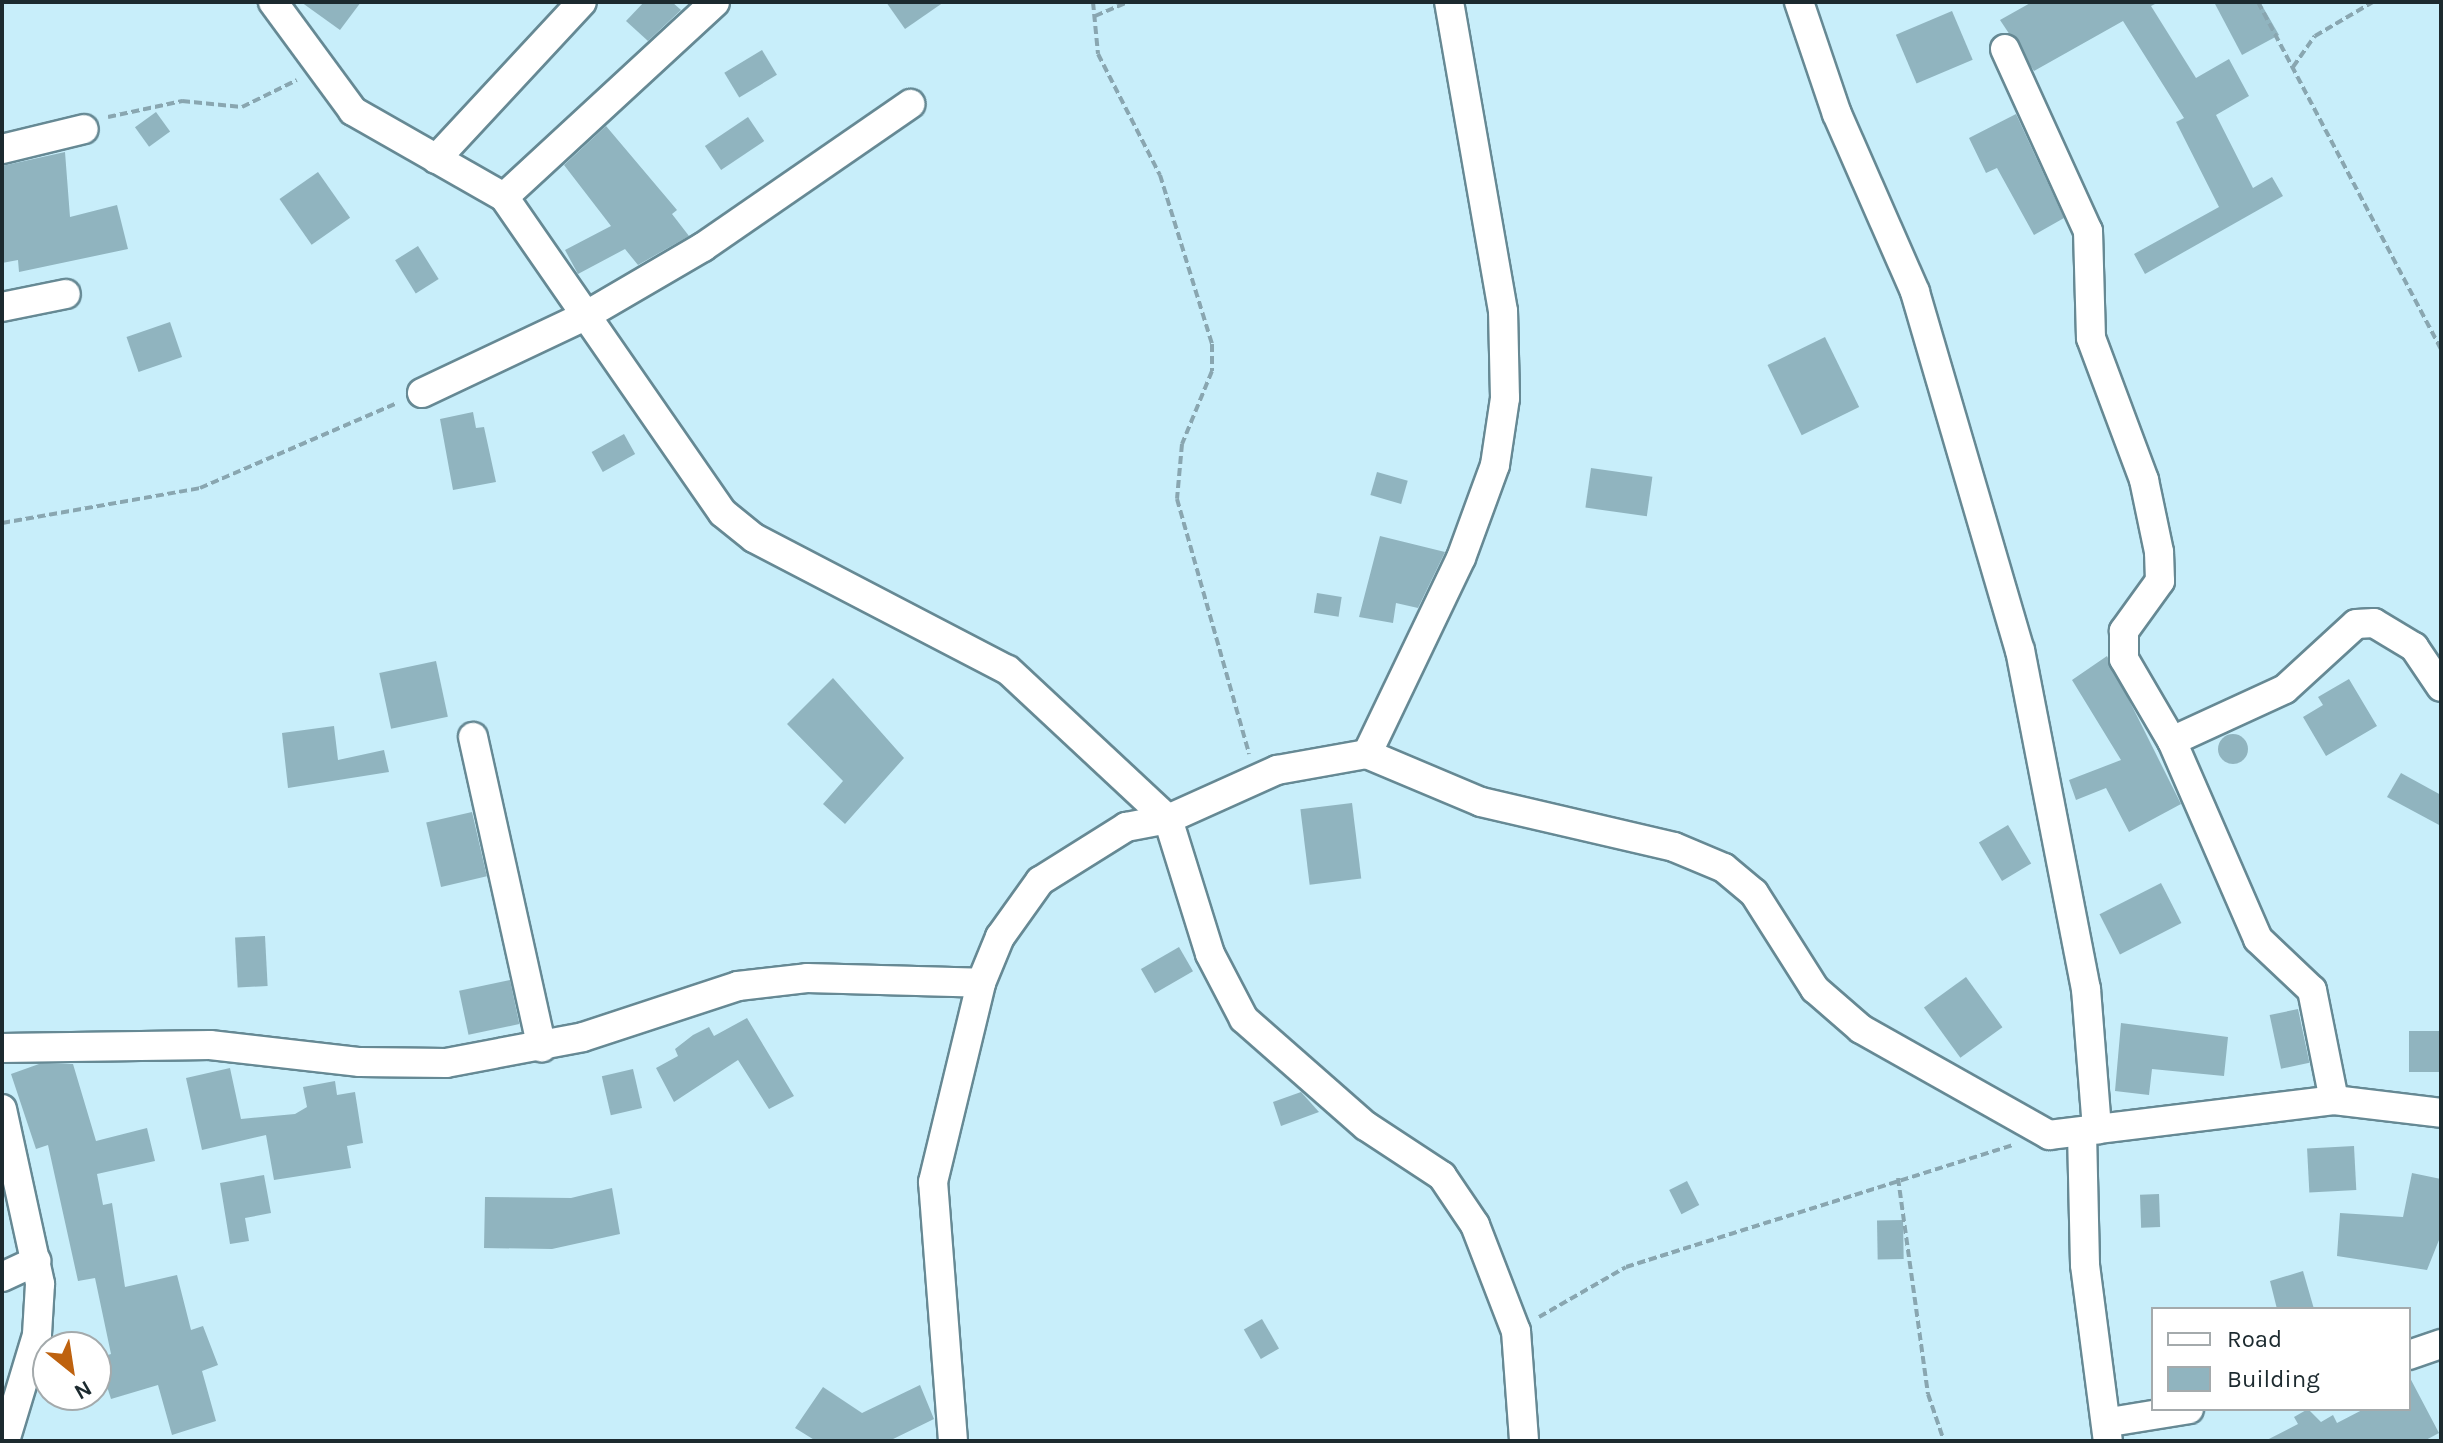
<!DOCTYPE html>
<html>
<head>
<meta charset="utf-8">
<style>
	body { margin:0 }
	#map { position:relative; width:2443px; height:1443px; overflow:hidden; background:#c8eefa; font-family:Karla,sans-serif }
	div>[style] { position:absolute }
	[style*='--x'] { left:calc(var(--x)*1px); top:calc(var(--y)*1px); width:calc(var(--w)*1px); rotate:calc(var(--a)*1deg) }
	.building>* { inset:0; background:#90b4bf; transform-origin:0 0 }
	.round { border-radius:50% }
	.path>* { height:4px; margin-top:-2px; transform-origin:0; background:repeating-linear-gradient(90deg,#89a6b0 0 8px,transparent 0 12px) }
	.roads { filter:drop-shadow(2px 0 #668994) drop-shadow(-2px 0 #668994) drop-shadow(0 2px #668994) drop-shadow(0 -2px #668994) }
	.street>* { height:28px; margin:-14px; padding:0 14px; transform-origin:14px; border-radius:14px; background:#fff }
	span { translate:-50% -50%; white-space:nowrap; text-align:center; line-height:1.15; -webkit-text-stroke:6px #fff; paint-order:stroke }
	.frame { position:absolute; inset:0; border:4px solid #1c2a2f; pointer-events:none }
	.legend { position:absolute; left:2151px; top:1307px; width:260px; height:104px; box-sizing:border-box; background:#fff; border:2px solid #a4aaac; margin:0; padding:10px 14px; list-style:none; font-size:24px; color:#1c2a2f }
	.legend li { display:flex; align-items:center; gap:16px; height:40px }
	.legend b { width:40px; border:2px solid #a4aaac }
	.north { position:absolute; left:32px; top:1331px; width:80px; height:80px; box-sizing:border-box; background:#fff; border:2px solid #a4aaac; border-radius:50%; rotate:150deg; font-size:22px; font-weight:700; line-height:32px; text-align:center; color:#1c2a2f }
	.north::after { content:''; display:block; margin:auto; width:28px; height:36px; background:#be620f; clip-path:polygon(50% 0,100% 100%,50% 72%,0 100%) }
</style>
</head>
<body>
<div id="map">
	<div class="building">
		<div style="clip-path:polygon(301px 2px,361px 2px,340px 30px)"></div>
		<div style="clip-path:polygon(644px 2px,672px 2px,681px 10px,648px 41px,626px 21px)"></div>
		<div style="clip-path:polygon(886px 2px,944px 2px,905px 29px)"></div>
		<div style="clip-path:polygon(2032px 2px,2159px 2px,2151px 6px,2196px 78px,2229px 59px,2249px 96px,2216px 115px,2253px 188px,2272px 177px,2283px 196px,2145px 274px,2134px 254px,2219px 207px,2176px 122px,2184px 118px,2123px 21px,2034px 71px,2000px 20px)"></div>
		<div style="clip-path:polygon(2214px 2px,2260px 2px,2279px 35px,2242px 55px)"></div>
		<div style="left:1952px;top:11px;width:53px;height:61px;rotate:67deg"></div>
		<div style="left:762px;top:50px;width:29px;height:44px;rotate:59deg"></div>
		<div style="left:156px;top:112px;width:24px;height:26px;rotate:54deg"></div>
		<div style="clip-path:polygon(2016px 114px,2064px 218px,2034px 235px,1997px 168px,1986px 173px,1969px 138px)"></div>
		<div style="left:748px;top:117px;width:29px;height:52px;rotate:56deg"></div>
		<div style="clip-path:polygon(606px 126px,677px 210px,672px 214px,689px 236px,638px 265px,625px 249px,578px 274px,565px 250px,611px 226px,564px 165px)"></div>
		<div style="clip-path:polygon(65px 152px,70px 217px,117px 205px,128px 249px,19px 272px,18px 260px,2px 263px,2px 166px)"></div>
		<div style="left:318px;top:172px;width:56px;height:47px;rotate:55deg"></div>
		<div style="left:418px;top:246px;width:39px;height:27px;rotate:58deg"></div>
		<div style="left:170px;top:322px;width:37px;height:46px;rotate:71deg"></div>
		<div style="left:1825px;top:337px;width:78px;height:64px;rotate:64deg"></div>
		<div style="clip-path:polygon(473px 412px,476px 428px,484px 427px,496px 482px,453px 490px,440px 419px)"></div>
		<div style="left:624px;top:434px;width:23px;height:37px;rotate:61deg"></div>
		<div style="left:1591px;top:468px;width:62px;height:40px;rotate:8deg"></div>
		<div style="left:1377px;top:472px;width:32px;height:24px;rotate:16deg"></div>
		<div style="clip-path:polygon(1380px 536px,1445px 552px,1418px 608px,1396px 603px,1393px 623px,1359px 617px)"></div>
		<div style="left:1317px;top:593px;width:25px;height:20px;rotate:9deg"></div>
		<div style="clip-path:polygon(2107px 656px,2181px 804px,2129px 832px,2106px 788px,2076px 800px,2069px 780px,2121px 760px,2072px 680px)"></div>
		<div style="left:436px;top:661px;width:57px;height:58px;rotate:78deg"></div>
		<div style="clip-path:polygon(833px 678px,904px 758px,845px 824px,823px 804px,843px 781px,787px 724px)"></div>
		<div style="clip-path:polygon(2349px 679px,2377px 726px,2326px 756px,2303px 717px,2323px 705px,2318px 697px)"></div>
		<div style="clip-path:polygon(334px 726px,338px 760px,384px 750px,389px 772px,288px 788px,282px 733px)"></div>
		<div class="round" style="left:2218px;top:734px;width:30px;height:30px"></div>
		<div style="clip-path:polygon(2401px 773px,2441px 795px,2441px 826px,2387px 797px)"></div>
		<div style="left:1352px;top:803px;width:76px;height:52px;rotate:83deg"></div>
		<div style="left:472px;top:812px;width:66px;height:47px;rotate:77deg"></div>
		<div style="left:2008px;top:825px;width:45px;height:34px;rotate:59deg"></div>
		<div style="left:2161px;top:883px;width:45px;height:69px;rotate:63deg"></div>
		<div style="left:265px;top:936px;width:50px;height:30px;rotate:87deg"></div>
		<div style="left:1179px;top:947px;width:28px;height:44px;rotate:60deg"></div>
		<div style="left:1966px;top:977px;width:62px;height:52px;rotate:54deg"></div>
		<div style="left:510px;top:980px;width:45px;height:52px;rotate:78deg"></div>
		<div style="left:2298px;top:1009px;width:55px;height:29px;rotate:78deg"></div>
		<div style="clip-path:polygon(747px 1018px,794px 1096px,769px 1109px,738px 1060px,674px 1102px,656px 1068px,678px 1056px,675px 1049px,693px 1035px,709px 1027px,714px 1036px)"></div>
		<div style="clip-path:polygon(2121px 1023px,2228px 1037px,2224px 1076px,2152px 1069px,2149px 1095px,2115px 1091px)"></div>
		<div style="left:2441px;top:1031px;width:41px;height:32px;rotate:90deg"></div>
		<div style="clip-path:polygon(39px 1064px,73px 1064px,96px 1141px,147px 1128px,155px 1161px,97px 1174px,103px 1205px,112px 1203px,125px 1287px,177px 1275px,191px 1330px,203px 1326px,218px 1365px,202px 1371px,216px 1421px,172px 1435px,158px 1385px,111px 1399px,98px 1358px,111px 1354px,95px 1278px,78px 1281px,48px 1145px,36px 1149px,11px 1074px)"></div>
		<div style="clip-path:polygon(230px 1068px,241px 1119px,295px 1114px,307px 1107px,303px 1087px,335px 1081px,337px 1095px,355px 1092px,363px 1143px,347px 1146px,351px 1168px,274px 1180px,266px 1135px,202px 1150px,186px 1078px)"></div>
		<div style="left:633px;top:1069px;width:40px;height:32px;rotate:77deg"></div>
		<div style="clip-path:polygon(1301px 1092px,1319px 1112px,1281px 1126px,1273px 1102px)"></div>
		<div style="left:2354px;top:1146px;width:44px;height:47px;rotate:87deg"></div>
		<div style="clip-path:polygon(2412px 1173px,2441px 1179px,2441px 1235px,2427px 1270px,2337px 1256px,2340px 1213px,2403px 1217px)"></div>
		<div style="clip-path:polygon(264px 1175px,271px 1213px,245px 1218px,249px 1241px,230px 1244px,220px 1183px)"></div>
		<div style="left:1687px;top:1181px;width:27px;height:20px;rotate:63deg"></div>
		<div style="clip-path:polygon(612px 1188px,620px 1234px,552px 1249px,484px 1248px,485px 1197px,571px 1198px)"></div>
		<div style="left:2159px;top:1194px;width:33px;height:19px;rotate:88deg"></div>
		<div style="left:1903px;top:1220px;width:39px;height:26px;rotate:89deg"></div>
		<div style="clip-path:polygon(2303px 1271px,2314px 1309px,2277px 1309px,2270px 1281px)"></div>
		<div style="left:1262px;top:1319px;width:34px;height:21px;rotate:60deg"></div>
		<div style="clip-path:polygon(2409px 1376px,2439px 1433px,2424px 1441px,2265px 1441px,2298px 1424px,2294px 1417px,2308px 1409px,2321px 1422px,2333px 1415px,2337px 1423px,2364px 1409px,2409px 1409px)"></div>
		<div style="clip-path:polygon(920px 1385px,934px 1419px,889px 1441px,816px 1441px,795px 1428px,823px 1387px,862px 1413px)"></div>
	</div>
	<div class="path">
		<div style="--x:1093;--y:2;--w:52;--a:84.5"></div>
		<div style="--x:1098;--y:54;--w:136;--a:62.9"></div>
		<div style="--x:1160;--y:175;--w:177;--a:72.9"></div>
		<div style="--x:1212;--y:344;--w:27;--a:90"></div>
		<div style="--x:1212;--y:371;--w:79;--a:112.3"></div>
		<div style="--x:1182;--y:444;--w:55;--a:95.2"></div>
		<div style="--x:1177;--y:499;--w:265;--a:74.2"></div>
		<div style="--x:2258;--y:2;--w:392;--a:62.2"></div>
		<div style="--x:1095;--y:16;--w:36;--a:-23"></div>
		<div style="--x:2293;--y:67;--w:38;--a:-55"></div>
		<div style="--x:2315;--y:36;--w:67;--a:-30.4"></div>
		<div style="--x:108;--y:117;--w:76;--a:-12.2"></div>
		<div style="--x:182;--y:101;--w:60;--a:5.7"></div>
		<div style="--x:242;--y:107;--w:61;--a:-26.1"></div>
		<div style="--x:2;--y:523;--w:201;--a:-10"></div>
		<div style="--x:200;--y:488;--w:215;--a:-23.3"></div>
		<div style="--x:1898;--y:1178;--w:218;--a:82.1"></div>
		<div style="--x:1928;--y:1394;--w:50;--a:71.2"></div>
		<div style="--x:1539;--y:1317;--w:100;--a:-29.9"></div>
		<div style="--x:1626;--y:1267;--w:407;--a:-17.5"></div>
	</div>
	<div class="roads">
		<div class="street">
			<div style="--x:273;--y:2;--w:135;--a:53.7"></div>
			<div style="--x:353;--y:111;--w:174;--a:29.7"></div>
			<div style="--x:504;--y:197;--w:384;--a:55.3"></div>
			<div style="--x:723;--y:513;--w:40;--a:39"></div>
			<div style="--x:754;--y:538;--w:286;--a:27.5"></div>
			<div style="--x:1008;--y:670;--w:219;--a:43"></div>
			<div style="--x:1168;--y:819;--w:141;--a:72.7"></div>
			<div style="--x:1210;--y:954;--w:73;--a:62.4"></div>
			<div style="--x:1244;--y:1019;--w:162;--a:41.3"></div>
			<div style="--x:1366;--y:1126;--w:91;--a:33.3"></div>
			<div style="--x:1442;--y:1176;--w:59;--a:56"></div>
			<div style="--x:1475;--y:1225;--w:114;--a:68.9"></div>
			<div style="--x:1516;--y:1331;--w:110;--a:85.8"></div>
			<div style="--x:1799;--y:2;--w:118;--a:71.3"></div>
			<div style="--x:1837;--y:114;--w:194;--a:66.3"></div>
			<div style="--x:1915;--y:292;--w:373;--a:73.7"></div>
			<div style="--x:2020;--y:650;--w:345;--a:79"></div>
			<div style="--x:2086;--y:989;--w:141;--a:85.5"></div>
			<div style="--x:2005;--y:49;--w:200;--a:65.5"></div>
			<div style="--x:2088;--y:231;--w:107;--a:88.4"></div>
			<div style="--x:2091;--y:338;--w:152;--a:69.5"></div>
			<div style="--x:2144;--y:480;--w:74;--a:78.2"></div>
			<div style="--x:2159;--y:552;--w:29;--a:88"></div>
			<div style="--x:2160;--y:581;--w:62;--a:125.8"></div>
			<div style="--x:2124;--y:631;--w:28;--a:90"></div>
			<div style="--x:2124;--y:659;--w:95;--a:59.7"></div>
			<div style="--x:2172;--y:741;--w:216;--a:66.5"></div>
			<div style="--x:2258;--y:939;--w:74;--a:43.4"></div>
			<div style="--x:2312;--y:990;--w:112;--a:78.7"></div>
			<div style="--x:2;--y:149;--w:84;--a:-13.7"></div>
			<div style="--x:436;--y:159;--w:214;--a:-47.1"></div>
			<div style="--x:504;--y:197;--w:287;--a:-42.7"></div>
			<div style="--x:2;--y:307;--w:65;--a:-11.5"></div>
			<div style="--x:422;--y:393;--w:180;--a:-25.3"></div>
			<div style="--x:585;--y:316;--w:137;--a:-30.3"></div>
			<div style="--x:703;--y:247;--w:252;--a:-34.6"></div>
			<div style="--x:473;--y:737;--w:318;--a:77.5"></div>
			<div style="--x:2172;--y:741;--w:124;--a:-24.7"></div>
			<div style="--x:2285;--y:689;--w:96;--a:-42.5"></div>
			<div style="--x:2356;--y:624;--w:18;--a:-3"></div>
			<div style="--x:2374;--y:623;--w:47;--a:31"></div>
			<div style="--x:2414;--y:647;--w:48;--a:56"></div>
			<div style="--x:1367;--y:754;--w:217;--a:-64.4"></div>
			<div style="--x:1461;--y:558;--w:99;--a:-69.9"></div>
			<div style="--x:1495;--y:465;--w:68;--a:-81.5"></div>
			<div style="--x:1505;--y:398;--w:87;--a:-91.3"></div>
			<div style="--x:1503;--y:311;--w:314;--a:-99.9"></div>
			<div style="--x:2;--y:1048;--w:208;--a:-0.8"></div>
			<div style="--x:210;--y:1045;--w:151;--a:6.5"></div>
			<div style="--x:360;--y:1062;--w:86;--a:0.7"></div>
			<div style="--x:446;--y:1063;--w:139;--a:-10.7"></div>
			<div style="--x:583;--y:1037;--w:163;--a:-18.2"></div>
			<div style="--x:738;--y:986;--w:69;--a:-6.6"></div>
			<div style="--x:807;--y:978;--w:174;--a:1.6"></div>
			<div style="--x:2;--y:1109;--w:179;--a:77.7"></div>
			<div style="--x:40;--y:1284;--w:51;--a:93.4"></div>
			<div style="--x:37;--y:1335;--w:111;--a:106.8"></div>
			<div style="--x:2082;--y:1132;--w:133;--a:88.7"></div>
			<div style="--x:2085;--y:1265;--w:177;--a:82.6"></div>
			<div style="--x:2;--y:1277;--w:38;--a:-25"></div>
			<div style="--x:2409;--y:1355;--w:34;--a:-19"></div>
			<div style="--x:2110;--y:1422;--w:80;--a:-9.3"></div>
			<div style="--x:953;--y:1441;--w:260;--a:-94.4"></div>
			<div style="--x:933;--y:1182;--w:205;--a:-76.4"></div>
			<div style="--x:981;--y:983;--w:50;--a:-67.6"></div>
			<div style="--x:1000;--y:937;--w:69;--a:-54.5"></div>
			<div style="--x:1040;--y:881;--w:102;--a:-32.1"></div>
			<div style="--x:1126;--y:827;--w:43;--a:-10.8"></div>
			<div style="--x:1168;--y:819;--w:120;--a:-24.2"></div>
			<div style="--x:1277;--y:770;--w:91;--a:-10.1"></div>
			<div style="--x:1367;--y:754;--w:124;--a:22.8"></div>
			<div style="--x:1481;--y:802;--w:198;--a:13.1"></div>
			<div style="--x:1674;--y:847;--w:54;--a:22.8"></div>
			<div style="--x:1724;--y:868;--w:39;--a:40"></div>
			<div style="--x:1754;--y:893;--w:114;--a:57.6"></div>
			<div style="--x:1815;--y:989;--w:61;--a:41"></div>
			<div style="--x:1861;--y:1029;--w:216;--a:29.4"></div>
			<div style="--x:2049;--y:1135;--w:287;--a:-7"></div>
			<div style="--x:2334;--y:1100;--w:108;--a:6.9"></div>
		</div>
	</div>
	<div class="frame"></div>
	<ul class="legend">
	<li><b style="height:10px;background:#fff"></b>Road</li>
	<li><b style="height:22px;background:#90b4bf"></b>Building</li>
	</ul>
	<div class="north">N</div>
</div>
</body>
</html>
